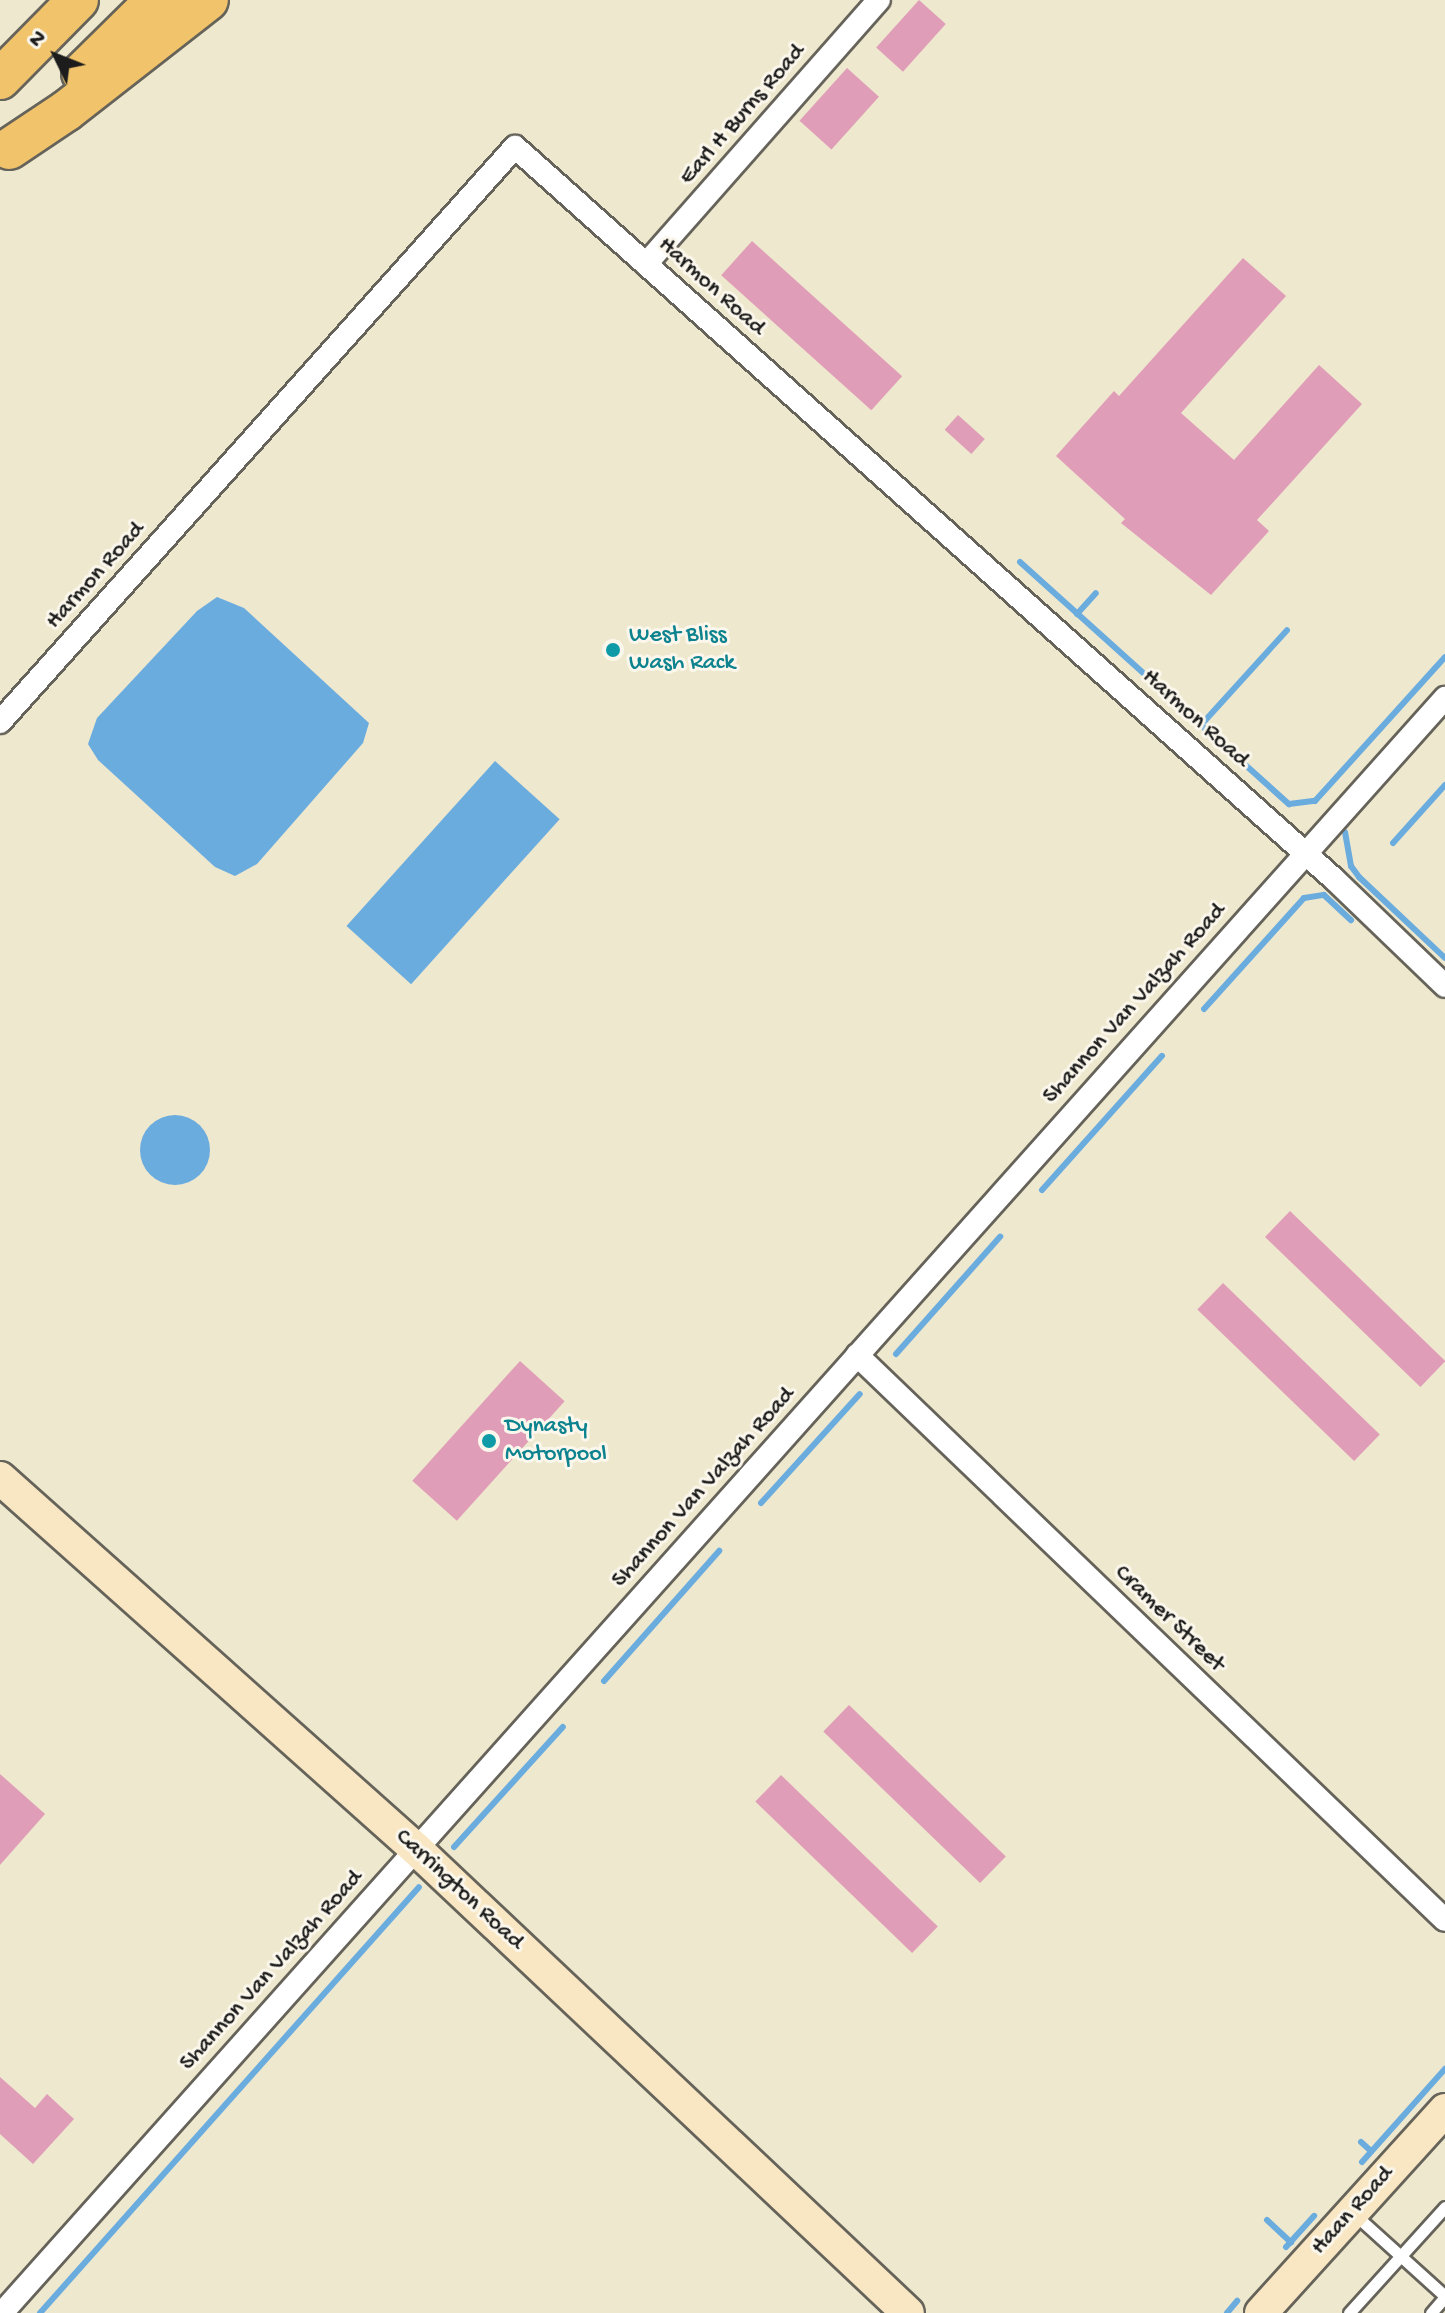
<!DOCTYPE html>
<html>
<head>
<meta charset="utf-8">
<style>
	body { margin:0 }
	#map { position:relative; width:1445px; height:2313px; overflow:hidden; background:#eee8ce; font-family:"Gochi Hand",sans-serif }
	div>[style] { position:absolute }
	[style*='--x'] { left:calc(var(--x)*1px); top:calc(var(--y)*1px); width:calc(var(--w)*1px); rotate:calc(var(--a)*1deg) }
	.water>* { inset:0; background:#6bacdf; transform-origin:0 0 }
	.round { border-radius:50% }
	.stream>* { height:6px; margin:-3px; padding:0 3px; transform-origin:3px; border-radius:3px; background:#6bacdf }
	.building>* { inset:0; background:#e09db8; transform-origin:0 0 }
	.roads { filter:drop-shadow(2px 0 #66635a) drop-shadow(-2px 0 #66635a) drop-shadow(0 2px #66635a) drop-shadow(0 -2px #66635a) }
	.lane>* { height:11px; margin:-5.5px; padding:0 5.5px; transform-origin:5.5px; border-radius:5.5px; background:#fff }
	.street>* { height:22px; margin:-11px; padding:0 11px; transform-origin:11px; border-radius:11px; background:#fff }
	.secondary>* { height:32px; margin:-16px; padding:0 16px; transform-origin:16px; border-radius:16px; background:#f9e7c3 }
	.highway>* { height:40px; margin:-20px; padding:0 20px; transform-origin:20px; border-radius:20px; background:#f1c36a }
	.dots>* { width:22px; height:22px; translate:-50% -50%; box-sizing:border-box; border:4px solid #fbf7ec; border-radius:50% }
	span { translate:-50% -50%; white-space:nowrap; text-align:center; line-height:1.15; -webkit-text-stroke:6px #fbf7ec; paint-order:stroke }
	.street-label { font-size:24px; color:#1c1c1c }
	.culture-label { font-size:24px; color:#0d838f }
	.left { translate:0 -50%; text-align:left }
	.north { position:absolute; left:16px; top:16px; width:80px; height:80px; -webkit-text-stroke:6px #fbf7ec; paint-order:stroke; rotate:313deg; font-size:22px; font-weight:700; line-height:32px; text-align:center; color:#1c1c1c }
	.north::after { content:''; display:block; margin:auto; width:28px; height:36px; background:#1c1c1c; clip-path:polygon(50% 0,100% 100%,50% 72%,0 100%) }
</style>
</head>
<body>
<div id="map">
	<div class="water">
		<div style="clip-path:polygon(217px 597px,244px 608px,369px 723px,363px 743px,257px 864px,235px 876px,215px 867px,98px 760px,88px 744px,97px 718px,197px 611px)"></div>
		<div style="left:495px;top:761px;width:87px;height:222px;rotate:42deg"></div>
		<div class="round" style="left:140px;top:1115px;width:70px;height:70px"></div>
	</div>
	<div class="stream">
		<div style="--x:1020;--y:562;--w:362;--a:42"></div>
		<div style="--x:1289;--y:804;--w:26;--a:-7"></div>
		<div style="--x:1315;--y:801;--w:194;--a:-47.9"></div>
		<div style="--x:1077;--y:614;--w:28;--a:-48"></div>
		<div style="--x:1201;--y:725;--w:128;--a:-47.8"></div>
		<div style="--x:1345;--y:832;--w:35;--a:80"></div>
		<div style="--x:1351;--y:866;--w:14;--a:54"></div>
		<div style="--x:1359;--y:877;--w:118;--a:43.3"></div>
		<div style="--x:1393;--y:843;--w:78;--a:-48.1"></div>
		<div style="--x:1204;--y:1009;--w:149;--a:-48"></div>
		<div style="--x:1304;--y:898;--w:20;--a:-9"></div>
		<div style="--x:1324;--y:895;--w:37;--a:43"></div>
		<div style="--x:1042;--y:1190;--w:180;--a:-48.2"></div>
		<div style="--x:896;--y:1354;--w:157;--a:-48.4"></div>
		<div style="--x:761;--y:1503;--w:147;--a:-47.8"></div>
		<div style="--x:604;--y:1681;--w:174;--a:-48.5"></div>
		<div style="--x:454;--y:1847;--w:162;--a:-47.8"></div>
		<div style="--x:1361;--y:2142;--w:13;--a:42"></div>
		<div style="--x:1362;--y:2162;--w:125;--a:-48.3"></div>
		<div style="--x:1267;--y:2220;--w:33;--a:43"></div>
		<div style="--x:1286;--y:2247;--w:42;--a:-47.9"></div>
		<div style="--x:40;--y:2313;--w:570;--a:-48.34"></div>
		<div style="--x:1227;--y:2313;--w:16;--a:-50"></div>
	</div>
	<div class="building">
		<div style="left:919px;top:0;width:36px;height:64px;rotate:42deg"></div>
		<div style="left:847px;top:68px;width:43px;height:71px;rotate:42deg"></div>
		<div style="left:752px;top:241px;width:202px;height:46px;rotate:42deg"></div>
		<div style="clip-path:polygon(1243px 258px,1286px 296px,1181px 413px,1234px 460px,1319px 365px,1362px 404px,1257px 520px,1269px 531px,1211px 595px,1121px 523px,1125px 519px,1056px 456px,1114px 391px,1119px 396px)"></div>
		<div style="left:958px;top:415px;width:36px;height:20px;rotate:42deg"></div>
		<div style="left:1290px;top:1211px;width:216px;height:36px;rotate:44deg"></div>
		<div style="left:1223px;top:1283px;width:218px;height:37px;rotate:44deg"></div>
		<div style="left:520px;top:1361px;width:60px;height:161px;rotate:42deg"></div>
		<div style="left:849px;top:1705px;width:218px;height:37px;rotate:44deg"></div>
		<div style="clip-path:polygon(0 1774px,45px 1814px,0 1865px)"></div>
		<div style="left:781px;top:1775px;width:218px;height:37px;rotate:44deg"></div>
		<div style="clip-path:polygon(0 2077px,35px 2108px,47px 2094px,74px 2119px,33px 2164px,0 2134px)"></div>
	</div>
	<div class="roads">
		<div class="lane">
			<div style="--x:1353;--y:2213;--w:124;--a:42.1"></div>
			<div style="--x:1349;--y:2313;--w:143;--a:-47.8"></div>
			<div style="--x:1431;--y:2313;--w:21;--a:-49"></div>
		</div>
		<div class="street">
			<div style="--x:646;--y:264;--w:352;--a:-48.6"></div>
			<div style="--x:0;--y:722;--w:772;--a:-48.15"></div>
			<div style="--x:515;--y:147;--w:1098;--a:41.79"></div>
			<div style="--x:1334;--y:879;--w:154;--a:43.9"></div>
			<div style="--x:857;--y:1355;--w:815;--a:43.86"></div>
			<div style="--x:2;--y:2313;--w:2166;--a:-48.22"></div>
		</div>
		<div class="secondary">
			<div style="--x:0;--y:1478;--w:557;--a:41.73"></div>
			<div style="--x:416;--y:1849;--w:676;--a:43.32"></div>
			<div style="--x:1261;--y:2313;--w:274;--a:-47.8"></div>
		</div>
		<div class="highway">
			<div style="--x:82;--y:73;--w:104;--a:-44.6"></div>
			<div style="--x:0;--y:79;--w:111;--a:-45.4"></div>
			<div style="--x:9;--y:149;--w:69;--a:-33.7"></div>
			<div style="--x:66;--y:111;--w:180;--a:-38"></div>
		</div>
	</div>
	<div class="dots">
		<div style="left:613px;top:650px;background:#0f9aa8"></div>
		<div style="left:489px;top:1441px;background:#0f9aa8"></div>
	</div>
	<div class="street-label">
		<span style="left:743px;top:115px;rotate:-49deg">Earl H Burns Road</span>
		<span style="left:711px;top:287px;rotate:42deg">Harmon Road</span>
		<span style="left:96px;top:576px;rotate:-48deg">Harmon Road</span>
		<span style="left:1195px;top:719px;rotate:42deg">Harmon Road</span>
		<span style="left:1135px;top:1004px;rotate:-48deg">Shannon Van Valzah Road</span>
		<span style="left:704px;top:1488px;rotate:-48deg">Shannon Van Valzah Road</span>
		<span style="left:1169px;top:1619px;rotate:44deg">Cramer Street</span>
		<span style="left:459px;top:1890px;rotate:43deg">Carrington Road</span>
		<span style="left:272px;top:1971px;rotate:-48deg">Shannon Van Valzah Road</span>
		<span style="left:1353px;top:2211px;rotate:-48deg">Haan Road</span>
	</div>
	<div class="culture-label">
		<span class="left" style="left:629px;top:650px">West Bliss<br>Wash Rack</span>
		<span class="left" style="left:505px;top:1441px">Dynasty<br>Motorpool</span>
	</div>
	<div class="north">N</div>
</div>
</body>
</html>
